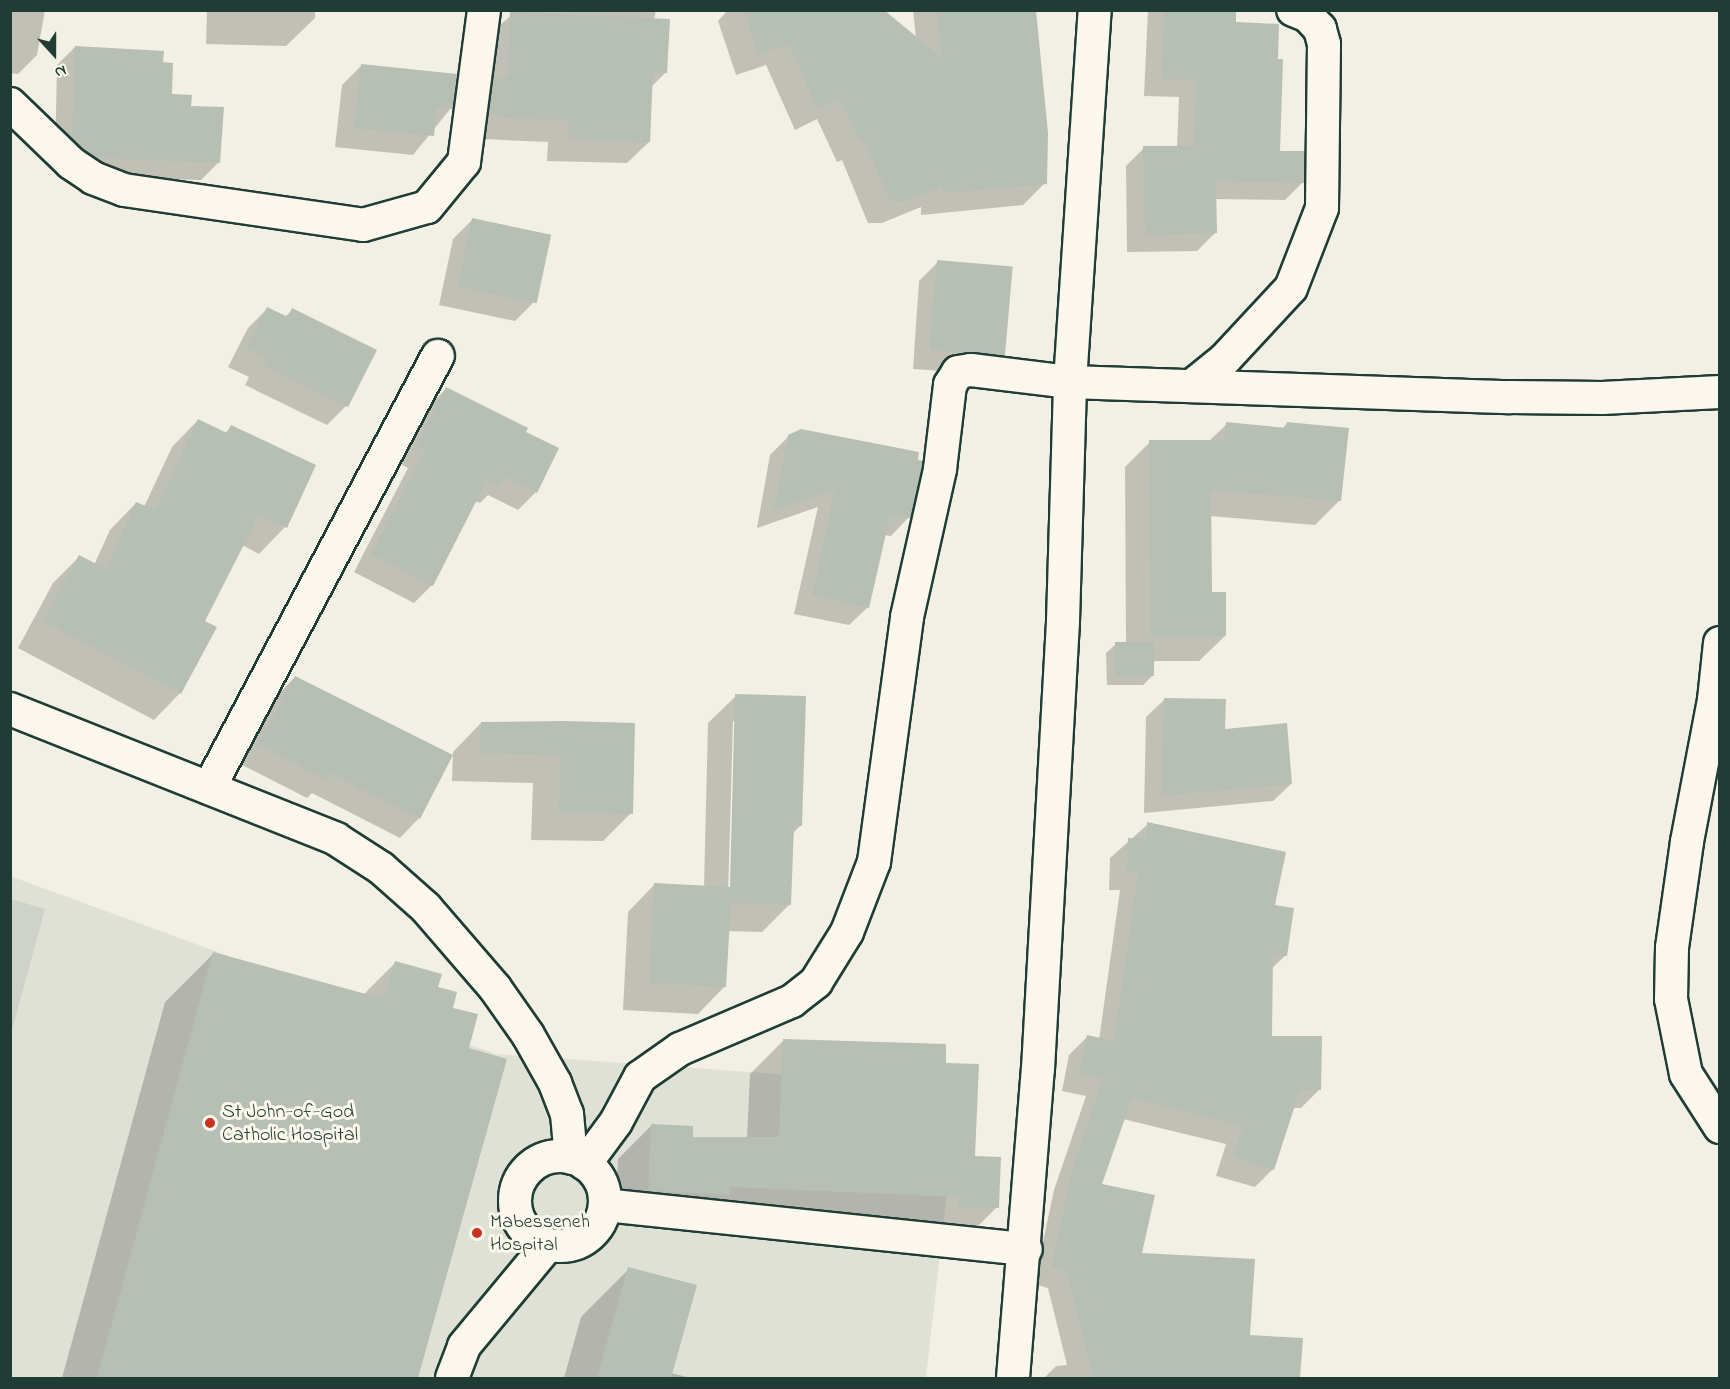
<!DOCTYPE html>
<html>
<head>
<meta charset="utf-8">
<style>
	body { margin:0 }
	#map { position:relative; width:1730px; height:1389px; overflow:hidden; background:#f2f0e5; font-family:"Indie Flower",sans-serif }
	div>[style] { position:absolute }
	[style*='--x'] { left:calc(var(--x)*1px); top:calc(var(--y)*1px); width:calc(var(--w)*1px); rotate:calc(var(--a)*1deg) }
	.built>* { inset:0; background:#e0e1d6 }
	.green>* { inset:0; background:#cfd2c8 }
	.shadow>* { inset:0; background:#0003 }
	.building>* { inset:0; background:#b7beb3; transform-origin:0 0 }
	.roads { filter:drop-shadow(2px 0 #1f3d34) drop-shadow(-2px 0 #1f3d34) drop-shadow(0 2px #1f3d34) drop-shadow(0 -2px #1f3d34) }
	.minor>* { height:32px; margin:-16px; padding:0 16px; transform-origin:16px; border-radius:16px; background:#fbf7ec }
	.minor>.ring { margin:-16px; padding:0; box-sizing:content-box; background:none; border:32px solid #fbf7ec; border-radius:50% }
	.dots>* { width:16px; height:16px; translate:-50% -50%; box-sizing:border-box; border:3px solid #fbf7ec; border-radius:50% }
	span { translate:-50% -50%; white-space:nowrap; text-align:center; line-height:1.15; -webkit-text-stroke:6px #fbf7ec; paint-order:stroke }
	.poi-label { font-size:20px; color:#1f3d34 }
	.left { translate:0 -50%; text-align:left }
	.frame { position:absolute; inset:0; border:12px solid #1f3d34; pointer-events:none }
	.north { position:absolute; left:24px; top:24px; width:60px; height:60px; -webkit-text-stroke:4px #fbf7ec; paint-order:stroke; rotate:159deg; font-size:16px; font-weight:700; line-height:24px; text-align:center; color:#1f3d34 }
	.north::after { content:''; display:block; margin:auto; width:21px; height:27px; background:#1f3d34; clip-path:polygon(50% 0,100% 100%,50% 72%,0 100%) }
</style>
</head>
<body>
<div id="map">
	<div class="built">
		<div style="clip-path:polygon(10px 876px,496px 1054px,959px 1087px,926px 1378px,11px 1378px)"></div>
	</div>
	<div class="green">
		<div style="clip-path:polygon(11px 899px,45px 909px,11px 1034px,10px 899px)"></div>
	</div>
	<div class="shadow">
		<div style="clip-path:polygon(10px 10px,45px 10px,37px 55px,18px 74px,10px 73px)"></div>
		<div style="clip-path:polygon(207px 10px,315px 10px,315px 18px,286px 46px,206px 44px)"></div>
		<div style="clip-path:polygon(517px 10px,656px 10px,654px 20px,666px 72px,651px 87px,649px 142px,627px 163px,547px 161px,548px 142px,481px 139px,489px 35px)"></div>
		<div style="clip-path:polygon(728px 10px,882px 10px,916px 38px,913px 10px,1017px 10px,1045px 183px,1023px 205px,921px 215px,921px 207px,882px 223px,868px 223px,842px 160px,837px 162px,817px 119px,795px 130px,766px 65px,736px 75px,718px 21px)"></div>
		<div style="clip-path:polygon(1148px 10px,1235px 10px,1234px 23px,1278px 152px,1303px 182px,1285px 200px,1215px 199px,1215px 233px,1197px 251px,1127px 252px,1126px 166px,1144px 148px,1177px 147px,1179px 97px,1144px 96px)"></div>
		<div style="clip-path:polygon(75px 47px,161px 64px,170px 95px,190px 107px,219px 162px,201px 180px,78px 176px,55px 158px,57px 65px)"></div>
		<div style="clip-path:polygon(361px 66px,451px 108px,413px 155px,335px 147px,342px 85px)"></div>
		<div style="clip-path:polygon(472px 220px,534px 302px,515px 321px,439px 305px,453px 239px)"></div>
		<div style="clip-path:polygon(938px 262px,1005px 355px,985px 374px,913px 369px,919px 281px)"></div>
		<div style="clip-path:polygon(267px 309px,285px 317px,292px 310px,375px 351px,346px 406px,327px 425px,245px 385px,249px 377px,228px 367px,248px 328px)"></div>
		<div style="clip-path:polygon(446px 389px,524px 432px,536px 492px,518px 510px,488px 495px,480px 503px,475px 501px,432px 585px,414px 603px,354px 572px,408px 468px,399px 463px,428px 407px)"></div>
		<div style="clip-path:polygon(198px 420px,225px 433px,231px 427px,314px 466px,285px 527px,259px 554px,242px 545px,203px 622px,180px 693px,154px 720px,18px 648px,53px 583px,79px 557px,94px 565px,110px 530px,136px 503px,144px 507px,172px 447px)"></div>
		<div style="clip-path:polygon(1287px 423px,1340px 500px,1315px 525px,1210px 516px,1211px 593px,1225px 636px,1199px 661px,1153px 661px,1153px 675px,1143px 685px,1107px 685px,1106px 653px,1116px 644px,1126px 644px,1125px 467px,1150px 442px,1209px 441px,1227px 424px,1282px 429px)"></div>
		<div style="clip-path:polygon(789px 436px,909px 517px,891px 536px,884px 535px,868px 607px,849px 625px,794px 614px,818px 507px,757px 528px,770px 455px)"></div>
		<div style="clip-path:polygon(295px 677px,419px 818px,400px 838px,312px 793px,307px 798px,240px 764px,276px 697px)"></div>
		<div style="clip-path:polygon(evenodd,736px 696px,801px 825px,792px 834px,789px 905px,762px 932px,728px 931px,725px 986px,698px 1014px,623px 1010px,628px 912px,655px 884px,704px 887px,708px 723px,736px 696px,733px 721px,736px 721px,731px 894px,728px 894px,733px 721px)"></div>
		<div style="clip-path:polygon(1164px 700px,1223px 730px,1291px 784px,1273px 801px,1144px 813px,1146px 717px)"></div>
		<div style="clip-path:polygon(481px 723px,634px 724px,631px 813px,603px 841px,531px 840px,533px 783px,452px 781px,453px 752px)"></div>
		<div style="clip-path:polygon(1148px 824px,1273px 906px,1286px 955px,1271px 969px,1270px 1037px,1319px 1090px,1301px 1108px,1292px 1108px,1273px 1169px,1255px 1187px,1216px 1176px,1226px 1144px,1123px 1119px,1100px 1185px,1140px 1254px,1248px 1336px,1302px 1340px,1298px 1378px,1044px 1378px,1056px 1366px,1067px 1365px,1048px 1288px,1034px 1284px,1054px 1190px,1086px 1096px,1062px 1091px,1069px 1055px,1087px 1037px,1099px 1040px,1120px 890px,1109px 890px,1110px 858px)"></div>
		<div style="clip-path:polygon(213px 954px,363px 995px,395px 963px,436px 989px,451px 1009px,467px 1049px,505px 1060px,417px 1378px,62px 1378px,165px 1002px)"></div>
		<div style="clip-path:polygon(784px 1040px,944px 1064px,974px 1157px,997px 1207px,963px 1241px,615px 1225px,618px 1159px,652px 1125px,691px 1138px,747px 1138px,750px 1074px)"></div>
		<div style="clip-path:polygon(629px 1269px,671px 1373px,691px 1378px,564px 1378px,581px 1317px)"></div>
	</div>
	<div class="building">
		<div style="clip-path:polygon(744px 10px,884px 10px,941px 57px,937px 10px,1036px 10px,1048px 133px,1047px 184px,942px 193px,942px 186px,905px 202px,890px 201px,864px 139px,860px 141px,839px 98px,817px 109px,789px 44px,758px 54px)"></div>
		<div style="clip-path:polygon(1164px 10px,1236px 10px,1236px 22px,1279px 24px,1278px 59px,1283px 59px,1280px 151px,1305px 151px,1304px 183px,1216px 181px,1217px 233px,1145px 235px,1143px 146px,1194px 146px,1196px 80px,1162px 79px)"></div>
		<div style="clip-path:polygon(510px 12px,670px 19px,667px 73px,653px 72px,650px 142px,568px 139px,569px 120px,502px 118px,503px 114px,489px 113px,493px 78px,504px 79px,508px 73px)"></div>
		<div style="clip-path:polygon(75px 46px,164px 51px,163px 62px,173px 63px,172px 94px,192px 95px,191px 106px,224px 107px,220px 163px,96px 158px,82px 149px,72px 139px)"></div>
		<div style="clip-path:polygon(361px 64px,457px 74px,453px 109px,437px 107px,434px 136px,354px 128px)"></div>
		<div style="left:472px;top:218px;width:81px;height:70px;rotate:12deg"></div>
		<div style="left:937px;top:260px;width:76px;height:90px;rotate:5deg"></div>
		<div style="clip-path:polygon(267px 307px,288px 317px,292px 308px,377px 350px,348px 407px,263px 365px,267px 358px,246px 348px)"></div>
		<div style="clip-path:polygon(446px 387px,528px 428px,526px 432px,559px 448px,537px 493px,504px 477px,499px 486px,487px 480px,433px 586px,371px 554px,425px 449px,416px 445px)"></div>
		<div style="clip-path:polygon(198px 419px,227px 433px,231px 425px,316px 465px,287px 528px,259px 515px,205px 621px,217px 627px,181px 694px,43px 621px,79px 555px,106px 569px,136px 502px,155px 510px)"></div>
		<div style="clip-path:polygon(1226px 422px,1286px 428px,1287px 422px,1349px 428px,1341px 501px,1211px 490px,1212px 592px,1226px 592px,1226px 636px,1151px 637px,1149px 440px,1224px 440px)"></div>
		<div style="clip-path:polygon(801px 429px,919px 452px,918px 460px,923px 461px,922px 466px,911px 518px,890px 516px,869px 608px,812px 595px,835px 490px,774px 510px,788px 435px)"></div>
		<div style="left:1115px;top:642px;width:39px;height:34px"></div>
		<div style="clip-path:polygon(295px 676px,453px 755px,420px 819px,331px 773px,327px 780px,258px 744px)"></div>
		<div style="clip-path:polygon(735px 694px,806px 696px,802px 826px,794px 826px,791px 905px,731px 903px,726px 987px,649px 983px,654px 883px,730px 887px)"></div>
		<div style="clip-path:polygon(1164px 698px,1226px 699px,1225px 729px,1287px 723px,1292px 784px,1161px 796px)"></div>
		<div style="clip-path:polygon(565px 721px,635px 723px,633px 814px,559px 812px,560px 755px,480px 753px,481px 722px)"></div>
		<div style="clip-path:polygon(1147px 822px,1286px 852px,1275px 905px,1294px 908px,1287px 956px,1273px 954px,1272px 1036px,1322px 1036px,1321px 1090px,1300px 1090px,1274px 1170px,1233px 1157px,1243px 1126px,1132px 1098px,1102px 1184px,1155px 1195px,1142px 1253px,1255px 1259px,1250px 1335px,1303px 1338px,1300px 1378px,1093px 1378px,1066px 1270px,1052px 1266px,1072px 1170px,1103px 1078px,1079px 1074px,1087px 1035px,1114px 1041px,1138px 872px,1127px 872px,1128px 838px,1147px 839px)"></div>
		<div style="clip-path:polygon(213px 952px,384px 999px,395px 961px,442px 974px,438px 987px,457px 992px,453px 1008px,478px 1014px,469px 1048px,507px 1059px,418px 1378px,97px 1378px)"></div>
		<div style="clip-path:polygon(783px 1039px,946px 1044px,946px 1063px,979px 1064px,975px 1156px,1001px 1157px,999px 1208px,959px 1208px,959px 1197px,730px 1187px,730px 1195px,648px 1191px,651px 1124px,693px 1126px,693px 1137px,779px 1137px)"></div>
		<div style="clip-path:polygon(628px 1267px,697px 1285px,671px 1378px,597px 1378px)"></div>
	</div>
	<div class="roads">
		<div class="minor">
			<div style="--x:10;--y:104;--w:85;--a:44"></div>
			<div style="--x:71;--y:163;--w:27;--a:34"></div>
			<div style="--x:93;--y:178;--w:33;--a:21"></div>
			<div style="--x:124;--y:190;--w:242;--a:8.3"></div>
			<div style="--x:363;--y:225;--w:66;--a:-15.7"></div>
			<div style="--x:427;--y:207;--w:58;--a:-50.6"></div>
			<div style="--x:464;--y:162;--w:153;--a:-82.5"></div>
			<div style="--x:1193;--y:385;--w:41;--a:-39.1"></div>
			<div style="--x:1225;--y:359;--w:97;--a:-47.1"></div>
			<div style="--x:1291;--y:288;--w:86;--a:-68.8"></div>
			<div style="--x:1322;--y:208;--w:164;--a:-89.3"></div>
			<div style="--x:1324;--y:44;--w:16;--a:-105"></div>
			<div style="--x:1320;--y:29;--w:18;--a:-133"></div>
			<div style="--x:1308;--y:16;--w:16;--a:-158"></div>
			<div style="--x:1720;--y:643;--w:57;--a:96"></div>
			<div style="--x:1714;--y:700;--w:145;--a:100.8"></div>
			<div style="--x:1687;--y:842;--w:107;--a:98.1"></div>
			<div style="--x:1672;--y:948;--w:51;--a:91.1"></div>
			<div style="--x:1671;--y:999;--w:76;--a:78.7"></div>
			<div style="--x:1686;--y:1074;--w:63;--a:57.3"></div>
			<div style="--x:10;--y:709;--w:351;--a:21.7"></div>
			<div style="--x:336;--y:839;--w:54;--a:32.8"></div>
			<div style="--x:381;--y:868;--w:60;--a:41.6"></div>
			<div style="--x:426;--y:908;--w:106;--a:49.2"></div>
			<div style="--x:495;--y:988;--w:57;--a:54.9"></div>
			<div style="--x:528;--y:1035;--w:55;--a:60.6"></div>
			<div style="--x:555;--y:1083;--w:33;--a:69"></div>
			<div style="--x:567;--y:1114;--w:44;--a:84.8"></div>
			<div style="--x:209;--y:788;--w:489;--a:-62.1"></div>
			<div class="ring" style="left:515px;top:1156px;width:58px;height:58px"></div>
			<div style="--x:585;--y:1164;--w:52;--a:-53.6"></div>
			<div style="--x:616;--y:1122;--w:51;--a:-61.9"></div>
			<div style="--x:640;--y:1077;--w:49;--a:-35"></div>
			<div style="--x:680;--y:1049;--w:122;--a:-23.2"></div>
			<div style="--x:792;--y:1001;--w:31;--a:-38"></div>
			<div style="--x:816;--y:982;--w:59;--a:-58.2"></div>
			<div style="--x:847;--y:932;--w:75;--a:-68.9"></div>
			<div style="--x:874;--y:862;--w:247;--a:-82.3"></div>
			<div style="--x:907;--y:617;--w:152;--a:-77.4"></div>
			<div style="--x:940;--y:469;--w:85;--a:-83.2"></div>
			<div style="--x:950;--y:385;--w:15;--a:-58"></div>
			<div style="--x:958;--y:372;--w:13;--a:-9"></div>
			<div style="--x:971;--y:370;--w:100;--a:6.9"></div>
			<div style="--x:1070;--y:382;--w:440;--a:2"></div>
			<div style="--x:1510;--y:397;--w:92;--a:0.6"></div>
			<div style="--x:1602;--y:398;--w:118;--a:-2.9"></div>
			<div style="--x:605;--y:1205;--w:423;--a:6"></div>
			<div style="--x:452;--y:1378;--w:34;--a:-69"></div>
			<div style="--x:464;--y:1346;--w:131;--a:-50.3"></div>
			<div style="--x:1013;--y:1378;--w:310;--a:-85.4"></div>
			<div style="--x:1038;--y:1069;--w:449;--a:-86.8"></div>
			<div style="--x:1063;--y:621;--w:239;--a:-88.3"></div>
			<div style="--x:1070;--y:382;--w:373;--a:-86.2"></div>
		</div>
	</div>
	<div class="dots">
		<div style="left:210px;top:1123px;background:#c8321e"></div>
		<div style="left:477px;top:1233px;background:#c8321e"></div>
	</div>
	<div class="poi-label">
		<span class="left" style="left:222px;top:1124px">St John-of-God<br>Catholic Hospital</span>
		<span class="left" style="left:490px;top:1234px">Mabesseneh<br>Hospital</span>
	</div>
	<div class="frame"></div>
	<div class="north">N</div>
</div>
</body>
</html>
